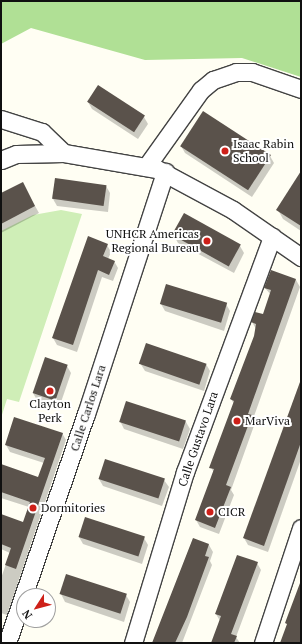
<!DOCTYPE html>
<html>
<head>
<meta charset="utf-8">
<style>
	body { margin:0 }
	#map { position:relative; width:302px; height:644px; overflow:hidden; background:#fffef3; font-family:"PT Serif",serif }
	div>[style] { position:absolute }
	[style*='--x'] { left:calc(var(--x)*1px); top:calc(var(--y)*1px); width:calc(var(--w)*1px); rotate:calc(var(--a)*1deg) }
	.green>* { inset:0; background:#cfeeb7 }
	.forest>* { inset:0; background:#b0e095 }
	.shadow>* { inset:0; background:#0003 }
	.building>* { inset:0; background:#5a524b; transform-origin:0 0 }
	.roads { filter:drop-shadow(1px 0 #434343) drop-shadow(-1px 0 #434343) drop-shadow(0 1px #434343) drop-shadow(0 -1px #434343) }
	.minor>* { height:17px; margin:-8.5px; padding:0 8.5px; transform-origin:8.5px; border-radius:8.5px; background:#fff }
	.dots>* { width:11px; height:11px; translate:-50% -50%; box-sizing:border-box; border:2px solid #fff; border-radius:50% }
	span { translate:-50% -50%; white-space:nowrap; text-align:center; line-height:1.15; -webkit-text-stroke:4px #fff; paint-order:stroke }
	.poi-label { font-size:12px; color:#101010 }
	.left { translate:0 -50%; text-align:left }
	.right { translate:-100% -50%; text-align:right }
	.street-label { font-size:12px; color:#101010 }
	.frame { position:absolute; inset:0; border:2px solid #101010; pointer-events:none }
	.north { position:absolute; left:16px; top:588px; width:40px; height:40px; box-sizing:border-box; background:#fff; border:1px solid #9f9f9f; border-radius:50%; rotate:234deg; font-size:11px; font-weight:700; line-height:16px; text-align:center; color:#101010 }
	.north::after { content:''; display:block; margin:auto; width:14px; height:18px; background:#ce2019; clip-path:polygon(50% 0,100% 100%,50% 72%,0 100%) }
</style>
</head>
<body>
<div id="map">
	<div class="green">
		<div style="clip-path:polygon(61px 210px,82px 214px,19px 402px,7px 399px,1px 418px,1px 231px,33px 215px)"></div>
	</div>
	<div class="forest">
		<div style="clip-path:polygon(1px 1px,301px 1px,301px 77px,242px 58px,145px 60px,31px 28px,1px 44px)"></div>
	</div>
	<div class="shadow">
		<div style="clip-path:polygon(98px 87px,144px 117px,148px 124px,138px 139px,92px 109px,88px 102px)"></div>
		<div style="clip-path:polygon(181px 146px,270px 156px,274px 163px,252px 197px,185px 153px)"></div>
		<div style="clip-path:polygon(301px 180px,301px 231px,283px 219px,278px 210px)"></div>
		<div style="clip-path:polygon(106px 186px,110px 193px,108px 212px,57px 206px,53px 199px)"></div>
		<div style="clip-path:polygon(26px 190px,39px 213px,1px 233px,1px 194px)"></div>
		<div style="clip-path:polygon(174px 236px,240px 246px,244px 253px,234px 273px,178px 243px)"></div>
		<div style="clip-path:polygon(107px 245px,111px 252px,108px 259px,114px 261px,118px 268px,113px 281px,102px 277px,77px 352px,57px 345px,53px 338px)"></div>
		<div style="clip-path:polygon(271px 271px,296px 280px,300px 287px,253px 419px,255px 423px,231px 490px,234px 495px,219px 534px,200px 527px,196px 520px,214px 473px,211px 467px,234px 404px,231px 399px,255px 336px,256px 329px,252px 322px,264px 316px,271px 295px,265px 288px)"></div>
		<div style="clip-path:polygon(161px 304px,226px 304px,230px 311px,224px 331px,165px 311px)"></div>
		<div style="clip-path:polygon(140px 363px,206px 364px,210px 371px,204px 391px,145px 371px)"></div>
		<div style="clip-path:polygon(67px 366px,71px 373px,59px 408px,37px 400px,33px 393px)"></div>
		<div style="clip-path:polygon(301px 380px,301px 459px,268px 552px,248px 545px,244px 538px)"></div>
		<div style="clip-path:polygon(127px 402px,186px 422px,190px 429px,183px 449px,124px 429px,120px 421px)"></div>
		<div style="clip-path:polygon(62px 433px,66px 440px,7px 615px,1px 613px,1px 578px,10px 553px,1px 549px,1px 515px,24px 523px,29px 507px,1px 498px,1px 465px,39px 478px,44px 463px,10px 452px,6px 445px)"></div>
		<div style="clip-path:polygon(99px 479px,164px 480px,169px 487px,162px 506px,103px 486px)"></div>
		<div style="clip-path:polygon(79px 537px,144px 538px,148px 545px,142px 564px,83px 544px)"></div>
		<div style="clip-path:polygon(193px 539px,209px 545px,213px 552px,210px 561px,212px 565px,182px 643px,153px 643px)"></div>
		<div style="clip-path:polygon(257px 563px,261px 570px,236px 637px,240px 643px,212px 643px,220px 621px,216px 614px)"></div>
		<div style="clip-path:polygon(301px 585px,301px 643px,281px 643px)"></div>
		<div style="clip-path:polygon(61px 594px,126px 595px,130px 602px,124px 622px,65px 602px)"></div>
	</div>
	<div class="building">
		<div style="left:98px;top:85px;width:56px;height:20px;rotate:33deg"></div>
		<div style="left:203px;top:111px;width:81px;height:42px;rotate:33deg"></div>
		<div style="clip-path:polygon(301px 171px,301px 226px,276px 210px)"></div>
		<div style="left:55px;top:178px;width:52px;height:21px;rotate:8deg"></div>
		<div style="clip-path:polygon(23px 182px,35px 206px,1px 224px,1px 193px)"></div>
		<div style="left:184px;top:213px;width:65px;height:25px;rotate:29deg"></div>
		<div style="clip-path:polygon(88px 236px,108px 244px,103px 256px,115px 261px,109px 275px,98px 270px,73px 345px,52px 338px)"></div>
		<div style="clip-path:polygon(271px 270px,296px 279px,248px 414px,252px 415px,226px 485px,231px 487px,215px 528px,195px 520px,214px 469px,209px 468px,234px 401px,230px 399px,254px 336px,256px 324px,251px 322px,255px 312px,263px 314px,271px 290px,264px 288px)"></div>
		<div style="left:166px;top:284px;width:64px;height:21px;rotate:17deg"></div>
		<div style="left:146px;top:343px;width:64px;height:22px;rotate:19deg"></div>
		<div style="left:45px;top:357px;width:24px;height:38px;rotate:19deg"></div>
		<div style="clip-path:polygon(300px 382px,301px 442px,264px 546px,243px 538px)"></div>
		<div style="left:126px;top:401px;width:63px;height:22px;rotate:18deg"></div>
		<div style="clip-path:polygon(14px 417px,63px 433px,16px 569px,5px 565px,11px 548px,1px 544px,1px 514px,23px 522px,30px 502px,1px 492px,1px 464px,38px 477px,45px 458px,5px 445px)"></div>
		<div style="left:105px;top:459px;width:63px;height:21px;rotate:18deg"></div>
		<div style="left:85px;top:517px;width:63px;height:21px;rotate:18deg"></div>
		<div style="clip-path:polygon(193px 538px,209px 544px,205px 556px,209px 557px,187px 617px,175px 643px,152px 643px)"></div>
		<div style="clip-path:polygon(237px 555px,258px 562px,231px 634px,237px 636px,234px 643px,211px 643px,221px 616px,215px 614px)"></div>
		<div style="left:66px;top:574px;width:64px;height:21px;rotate:18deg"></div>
		<div style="clip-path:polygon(300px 583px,301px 643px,280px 643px,287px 624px,285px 623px)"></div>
	</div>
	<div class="roads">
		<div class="minor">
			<div style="--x:1;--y:119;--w:43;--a:17.6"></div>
			<div style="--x:42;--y:132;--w:30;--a:44"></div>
			<div style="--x:1;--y:160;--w:16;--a:-22"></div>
			<div style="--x:16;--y:154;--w:48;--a:-1.2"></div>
			<div style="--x:64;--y:153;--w:94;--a:9.8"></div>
			<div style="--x:157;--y:169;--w:86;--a:28.3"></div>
			<div style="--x:233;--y:210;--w:83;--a:34.7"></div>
			<div style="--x:146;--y:167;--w:95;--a:-54.5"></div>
			<div style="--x:201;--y:90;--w:16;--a:-40"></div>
			<div style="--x:213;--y:80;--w:24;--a:-19"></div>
			<div style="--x:236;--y:72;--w:16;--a:0"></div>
			<div style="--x:252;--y:72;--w:52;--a:19.1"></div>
			<div style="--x:7;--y:643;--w:242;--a:-71"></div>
			<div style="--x:86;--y:414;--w:255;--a:-71.9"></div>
			<div style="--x:133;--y:643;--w:179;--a:-73.1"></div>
			<div style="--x:185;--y:472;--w:251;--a:-69.7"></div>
			<div style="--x:263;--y:643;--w:121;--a:-71.7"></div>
		</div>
	</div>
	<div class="dots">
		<div style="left:225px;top:151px;background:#ce2019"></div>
		<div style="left:207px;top:241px;background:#ce2019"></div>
		<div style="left:50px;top:391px;background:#ce2019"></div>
		<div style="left:237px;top:421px;background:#ce2019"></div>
		<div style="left:33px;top:508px;background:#ce2019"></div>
		<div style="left:210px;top:512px;background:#ce2019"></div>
	</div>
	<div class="poi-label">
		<span class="left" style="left:233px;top:151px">Isaac Rabin<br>School</span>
		<span class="right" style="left:199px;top:241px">UNHCR Americas<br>Regional Bureau</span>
		<span style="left:50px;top:411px">Clayton<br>Perk</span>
		<span class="left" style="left:245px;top:421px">MarViva</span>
		<span class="left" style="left:41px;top:508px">Dormitories</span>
		<span class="left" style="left:218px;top:512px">CICR</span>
	</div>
	<div class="street-label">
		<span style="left:88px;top:408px;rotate:-72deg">Calle Carlos Lara</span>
		<span style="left:198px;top:439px;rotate:-71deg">Calle Gustavo Lara</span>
	</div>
	<div class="frame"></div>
	<div class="north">N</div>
</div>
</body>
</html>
